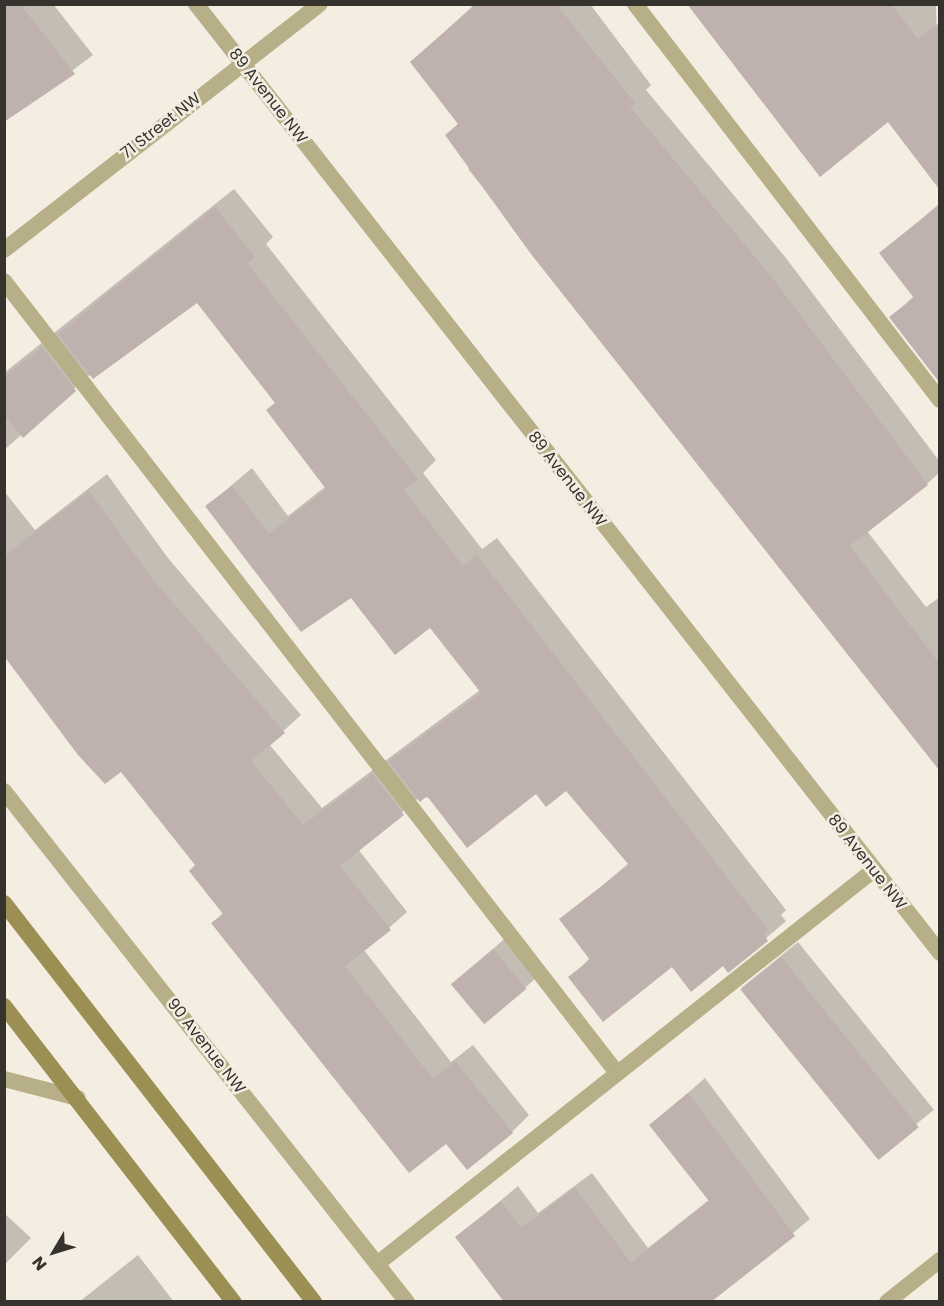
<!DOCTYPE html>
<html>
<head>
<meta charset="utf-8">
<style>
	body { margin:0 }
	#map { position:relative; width:944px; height:1306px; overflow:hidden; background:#f4ede2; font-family:Poppins,sans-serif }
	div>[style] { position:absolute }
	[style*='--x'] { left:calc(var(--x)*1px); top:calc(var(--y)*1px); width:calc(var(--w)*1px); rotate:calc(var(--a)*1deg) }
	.shadow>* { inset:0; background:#0003; transform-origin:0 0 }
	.building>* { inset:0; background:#bfb1ae; transform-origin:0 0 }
	.service>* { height:16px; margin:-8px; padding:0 8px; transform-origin:8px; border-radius:8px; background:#b7af88 }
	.minor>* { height:16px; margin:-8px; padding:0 8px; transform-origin:8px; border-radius:8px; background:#b7af88 }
	.secondary>* { height:16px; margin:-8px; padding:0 8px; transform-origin:8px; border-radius:8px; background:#9c8f54 }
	span { translate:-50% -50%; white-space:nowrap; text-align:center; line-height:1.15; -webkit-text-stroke:5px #f4ede2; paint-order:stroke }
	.street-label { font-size:16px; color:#36332f }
	.frame { position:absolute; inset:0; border:6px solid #36332f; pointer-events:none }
	.north { position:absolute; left:24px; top:1222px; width:60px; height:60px; -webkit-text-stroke:4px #f4ede2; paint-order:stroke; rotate:232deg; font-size:16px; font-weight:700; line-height:24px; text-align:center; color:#36332f }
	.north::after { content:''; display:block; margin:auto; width:21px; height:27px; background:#36332f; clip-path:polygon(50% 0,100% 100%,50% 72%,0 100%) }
</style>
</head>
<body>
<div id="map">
	<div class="shadow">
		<div style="clip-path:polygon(4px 4px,53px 4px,93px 55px,4px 122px)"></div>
		<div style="clip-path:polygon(475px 4px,590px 4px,651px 85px,646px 90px,786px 258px,940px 462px,940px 472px,927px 484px,867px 531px,926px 607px,940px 597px,940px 753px,468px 169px,472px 166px,447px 135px,459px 123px,412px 62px)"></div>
		<div style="clip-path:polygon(687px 4px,936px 4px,940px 187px,889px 120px)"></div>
		<div style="clip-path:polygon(234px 189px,273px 237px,266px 244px,436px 460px,423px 473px,482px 549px,497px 538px,786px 910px,781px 915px,786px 921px,728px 971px,723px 964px,672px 965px,570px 978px,590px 958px,561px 920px,629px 863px,566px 789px,419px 798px,358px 849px,407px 912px,364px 950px,451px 1062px,473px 1045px,529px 1115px,512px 1132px,446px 1142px,213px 923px,224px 912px,197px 865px,121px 770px,4px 655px,4px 491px,35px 530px,107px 474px,168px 558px,301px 715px,269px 744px,322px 808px,480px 690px,430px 625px,351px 596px,207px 506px,252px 468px,288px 516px,326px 486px,276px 402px,198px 301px,91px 374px,4px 450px,4px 373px)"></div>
		<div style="clip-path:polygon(940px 203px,940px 362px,931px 369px,891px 317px,914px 296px,881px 254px)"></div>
		<div style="clip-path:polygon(510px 934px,542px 972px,525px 988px,453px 984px)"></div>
		<div style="left:798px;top:942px;width:216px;height:73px;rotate:51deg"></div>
		<div style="clip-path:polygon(705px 1078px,810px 1219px,709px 1302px,457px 1237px,518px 1186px,538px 1213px,592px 1173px,648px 1248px,710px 1199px,651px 1125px)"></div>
		<div style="clip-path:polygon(4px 1213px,31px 1238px,4px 1265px)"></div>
		<div style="clip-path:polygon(138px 1255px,174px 1302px,79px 1302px)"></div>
	</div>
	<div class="building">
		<div style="clip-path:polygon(4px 4px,20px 4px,75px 74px,4px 122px)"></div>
		<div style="clip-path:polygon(476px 4px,556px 4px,635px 103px,630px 107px,770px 275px,928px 485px,850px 546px,939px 663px,939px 770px,531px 254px,445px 135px,458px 124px,410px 62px)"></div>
		<div style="clip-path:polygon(687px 4px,891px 4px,918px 39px,939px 23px,939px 189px,888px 122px,820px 177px)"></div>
		<div style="clip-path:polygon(939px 205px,939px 382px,889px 317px,914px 298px,879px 253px)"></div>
		<div style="clip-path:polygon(215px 207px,255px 257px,247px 263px,418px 479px,404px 490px,463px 566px,477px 555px,768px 930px,763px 934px,768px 941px,728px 973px,723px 966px,691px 992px,672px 967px,603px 1022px,568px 977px,590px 960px,559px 919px,629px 865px,566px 791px,546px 807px,536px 794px,467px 848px,427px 796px,420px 802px,389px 761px,481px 693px,430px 628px,395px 655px,351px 598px,301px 632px,205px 506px,232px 486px,269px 534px,326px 489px,266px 410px,275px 403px,197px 303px,93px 379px,58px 334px)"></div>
		<div style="clip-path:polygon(42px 347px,76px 391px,23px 438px,4px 415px,4px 377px)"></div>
		<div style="clip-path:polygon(89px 491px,150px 576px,285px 733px,251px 761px,303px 825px,372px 774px,404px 815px,340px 866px,391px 930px,345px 966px,433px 1079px,455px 1061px,513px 1133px,467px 1170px,446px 1144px,409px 1173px,211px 923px,223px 914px,189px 871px,195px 865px,121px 772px,105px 784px,78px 755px,4px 656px,4px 556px)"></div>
		<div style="left:493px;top:949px;width:52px;height:55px;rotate:50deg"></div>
		<div style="left:781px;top:957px;width:219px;height:52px;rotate:51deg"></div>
		<div style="clip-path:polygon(688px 1093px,795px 1236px,711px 1302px,504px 1302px,455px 1237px,501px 1201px,521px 1228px,575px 1188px,631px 1263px,709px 1201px,649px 1125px)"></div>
	</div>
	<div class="service">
		<div style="--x:635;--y:4;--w:500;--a:52.4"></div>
		<div style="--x:4;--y:281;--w:1002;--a:52.26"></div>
		<div style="--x:4;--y:791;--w:651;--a:51.74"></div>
		<div style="--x:4;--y:1079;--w:76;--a:14.4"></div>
		<div style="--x:377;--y:1264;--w:634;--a:-38.41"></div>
	</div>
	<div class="minor">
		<div style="--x:196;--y:4;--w:1206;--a:51.9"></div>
		<div style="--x:4;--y:250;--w:400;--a:-37.9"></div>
		<div style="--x:887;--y:1302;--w:68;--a:-38.4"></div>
	</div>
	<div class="secondary">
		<div style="--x:4;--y:903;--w:505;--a:52.15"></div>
		<div style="--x:4;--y:1006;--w:375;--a:52.2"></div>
	</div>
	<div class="street-label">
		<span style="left:268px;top:96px;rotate:52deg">89 Avenue NW</span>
		<span style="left:161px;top:126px;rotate:-38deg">71 Street NW</span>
		<span style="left:567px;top:479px;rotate:52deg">89 Avenue NW</span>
		<span style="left:867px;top:862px;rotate:52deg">89 Avenue NW</span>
		<span style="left:206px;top:1046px;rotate:52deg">90 Avenue NW</span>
	</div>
	<div class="frame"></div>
	<div class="north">N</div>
</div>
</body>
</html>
